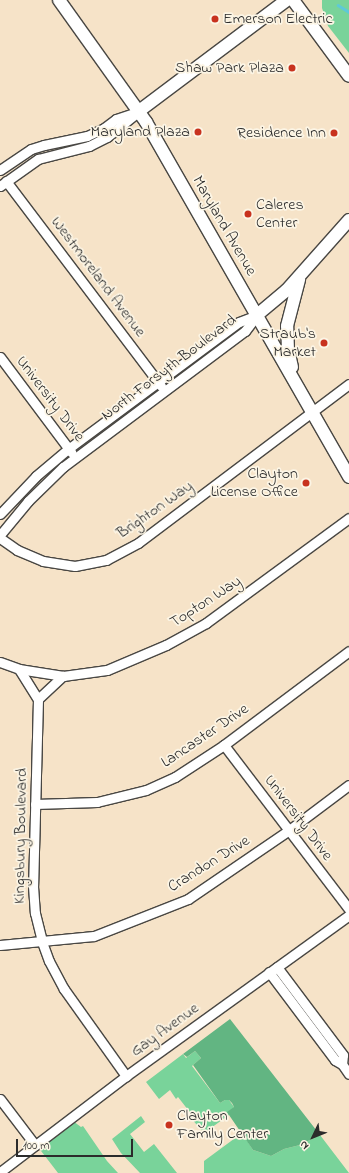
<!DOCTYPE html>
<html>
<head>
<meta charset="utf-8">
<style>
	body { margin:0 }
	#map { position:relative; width:349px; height:1173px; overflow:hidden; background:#f6e3c8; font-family:"Indie Flower",sans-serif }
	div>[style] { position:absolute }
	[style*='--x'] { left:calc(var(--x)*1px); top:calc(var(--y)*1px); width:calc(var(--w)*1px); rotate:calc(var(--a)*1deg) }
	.green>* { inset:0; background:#79d39a }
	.forest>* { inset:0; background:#62b582 }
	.stream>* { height:2.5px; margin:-1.25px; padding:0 1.25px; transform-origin:1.25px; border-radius:1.25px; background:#5ec9d7 }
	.roads { filter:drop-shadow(1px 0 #494743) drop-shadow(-1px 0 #494743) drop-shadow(0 1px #494743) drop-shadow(0 -1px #494743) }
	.minor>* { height:9px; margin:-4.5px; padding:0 4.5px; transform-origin:4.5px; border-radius:4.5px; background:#fff }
	.major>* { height:12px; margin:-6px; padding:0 6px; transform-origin:6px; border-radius:6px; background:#fff }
	.dots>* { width:11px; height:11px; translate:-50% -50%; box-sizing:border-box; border:2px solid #fcf5e5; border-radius:50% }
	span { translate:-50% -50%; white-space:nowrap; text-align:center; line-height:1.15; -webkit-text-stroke:3.5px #fcf5e5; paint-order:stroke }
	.poi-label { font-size:16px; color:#2b2b2b }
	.left { translate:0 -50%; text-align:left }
	.right { translate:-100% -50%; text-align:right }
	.street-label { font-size:16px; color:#2b2b2b }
	.north { position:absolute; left:293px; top:1117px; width:40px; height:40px; -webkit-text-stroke:3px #fcf5e5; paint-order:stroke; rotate:227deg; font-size:11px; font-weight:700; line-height:16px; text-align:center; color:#2b2b2b }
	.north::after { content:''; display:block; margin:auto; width:14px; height:18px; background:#2b2b2b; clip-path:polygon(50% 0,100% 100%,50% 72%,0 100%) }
	.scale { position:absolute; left:16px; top:1139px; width:117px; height:18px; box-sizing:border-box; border:2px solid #2b2b2b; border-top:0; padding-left:5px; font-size:12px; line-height:14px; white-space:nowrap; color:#2b2b2b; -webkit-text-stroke:3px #fcf5e5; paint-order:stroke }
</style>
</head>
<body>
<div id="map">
	<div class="green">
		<div style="clip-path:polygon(322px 0,349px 0,349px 53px,328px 26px,322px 8px)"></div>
		<div style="clip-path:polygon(195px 1051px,201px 1058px,192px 1066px,220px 1103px,225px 1100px,229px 1100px,234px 1107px,229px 1115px,204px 1133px,190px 1117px,192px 1115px,178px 1097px,176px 1099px,170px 1090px,159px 1099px,146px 1082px,183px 1054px,186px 1058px)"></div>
		<div style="clip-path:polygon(141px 1116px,145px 1122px,130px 1134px,144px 1152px,154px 1144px,177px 1173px,140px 1173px,121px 1153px,112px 1139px)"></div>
		<div style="clip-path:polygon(73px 1121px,81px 1127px,83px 1126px,107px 1161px,118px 1173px,58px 1173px,38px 1147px)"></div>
		<div style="clip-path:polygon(242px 1133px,253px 1150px,271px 1156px,284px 1149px,300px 1145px,320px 1135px,349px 1173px,204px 1173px,204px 1161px)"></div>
	</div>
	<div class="forest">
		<div style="clip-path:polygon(230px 1019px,320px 1135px,300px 1145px,284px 1149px,271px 1156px,253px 1150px,229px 1115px,227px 1112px,234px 1107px,232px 1103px,229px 1100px,225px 1100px,220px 1103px,193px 1065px,201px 1058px,195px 1051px,187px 1057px,183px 1054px)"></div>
	</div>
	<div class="stream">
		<div style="--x:338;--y:5;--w:13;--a:32"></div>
	</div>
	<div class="roads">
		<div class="minor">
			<div style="--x:0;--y:170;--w:37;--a:-34"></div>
			<div style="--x:31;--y:149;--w:14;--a:-17"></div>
			<div style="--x:44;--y:145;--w:44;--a:-11.8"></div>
			<div style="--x:87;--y:136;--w:19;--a:-25"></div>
			<div style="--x:104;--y:128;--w:15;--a:-37"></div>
			<div style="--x:116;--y:119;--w:19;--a:-18"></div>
			<div style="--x:6;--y:181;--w:257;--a:52.9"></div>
			<div style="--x:0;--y:186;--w:47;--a:-35.4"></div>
			<div style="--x:38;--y:159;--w:53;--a:-14.3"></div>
			<div style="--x:89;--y:146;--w:20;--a:-27"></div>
			<div style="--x:107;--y:137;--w:41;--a:-39.1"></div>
			<div style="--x:0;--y:357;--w:119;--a:53.2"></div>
			<div style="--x:0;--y:514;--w:52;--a:-46.5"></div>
			<div style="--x:36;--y:476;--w:42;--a:-40.2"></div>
			<div style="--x:68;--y:449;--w:213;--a:-36.6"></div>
			<div style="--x:239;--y:322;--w:19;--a:-21"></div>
			<div style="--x:0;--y:535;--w:44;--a:-50.5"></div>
			<div style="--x:28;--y:501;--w:49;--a:-44.2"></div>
			<div style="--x:63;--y:467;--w:227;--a:-36.8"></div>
			<div style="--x:245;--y:331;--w:20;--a:-53"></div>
			<div style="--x:0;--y:538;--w:21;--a:35"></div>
			<div style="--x:17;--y:550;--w:28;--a:23"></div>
			<div style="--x:43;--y:561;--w:32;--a:9"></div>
			<div style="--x:75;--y:566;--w:32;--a:-11"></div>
			<div style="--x:106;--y:560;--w:36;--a:-28"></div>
			<div style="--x:138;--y:543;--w:264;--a:-37"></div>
			<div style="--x:0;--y:662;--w:20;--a:20"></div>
			<div style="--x:19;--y:669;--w:36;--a:58"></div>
			<div style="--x:38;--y:699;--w:187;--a:91.5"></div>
			<div style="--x:33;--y:886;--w:27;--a:86"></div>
			<div style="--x:35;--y:913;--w:30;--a:76"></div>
			<div style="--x:42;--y:942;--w:20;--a:70"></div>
			<div style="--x:49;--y:961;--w:32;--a:62"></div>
			<div style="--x:64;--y:989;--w:107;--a:54.5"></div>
			<div style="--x:19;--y:669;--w:45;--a:9"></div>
			<div style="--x:38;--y:699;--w:34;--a:-43"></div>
			<div style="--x:63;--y:676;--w:44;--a:-7.8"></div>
			<div style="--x:107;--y:670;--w:64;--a:-23"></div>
			<div style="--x:166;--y:645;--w:46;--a:-28.8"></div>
			<div style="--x:206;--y:623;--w:177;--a:-36.3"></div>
			<div style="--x:224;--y:745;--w:206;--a:52.7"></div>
			<div style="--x:35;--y:804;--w:62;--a:-1.8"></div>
			<div style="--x:97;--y:802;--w:50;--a:-13.8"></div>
			<div style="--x:146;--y:790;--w:32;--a:-24"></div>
			<div style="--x:175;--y:777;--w:59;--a:-33.1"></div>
			<div style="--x:224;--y:745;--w:156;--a:-36.9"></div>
			<div style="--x:0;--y:945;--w:94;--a:-5.5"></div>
			<div style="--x:94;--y:936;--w:101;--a:-21.5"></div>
			<div style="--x:188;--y:899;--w:122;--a:-34.3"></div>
			<div style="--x:289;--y:830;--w:75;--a:-36.9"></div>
			<div style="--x:277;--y:967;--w:110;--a:53.1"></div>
			<div style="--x:343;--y:1055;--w:9;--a:96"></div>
			<div style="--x:269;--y:972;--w:110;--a:53.1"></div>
			<div style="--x:335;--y:1060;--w:8;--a:30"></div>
			<div style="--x:342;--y:1064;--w:12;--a:55"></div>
			<div style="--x:0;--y:1099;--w:58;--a:52.7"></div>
			<div style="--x:0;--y:1172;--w:158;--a:-37.3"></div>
			<div style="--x:126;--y:1076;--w:275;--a:-35.8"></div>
		</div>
		<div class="major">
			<div style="--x:59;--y:0;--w:150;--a:54.5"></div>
			<div style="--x:146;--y:122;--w:409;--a:60.2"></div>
			<div style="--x:293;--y:0;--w:94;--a:53.6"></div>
			<div style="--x:139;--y:111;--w:185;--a:-36.9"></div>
			<div style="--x:257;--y:315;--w:38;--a:-40"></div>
			<div style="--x:286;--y:291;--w:95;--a:-48.4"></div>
			<div style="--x:292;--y:367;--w:17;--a:-103"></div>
			<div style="--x:288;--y:350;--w:24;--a:-92"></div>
			<div style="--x:287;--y:326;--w:48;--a:-75.4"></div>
		</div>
	</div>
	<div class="dots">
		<div style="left:215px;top:19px;background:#c8321e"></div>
		<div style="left:292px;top:68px;background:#c8321e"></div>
		<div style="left:198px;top:132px;background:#c8321e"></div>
		<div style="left:334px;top:133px;background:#c8321e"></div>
		<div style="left:248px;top:214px;background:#c8321e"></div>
		<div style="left:324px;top:343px;background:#c8321e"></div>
		<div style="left:306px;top:483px;background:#c8321e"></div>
		<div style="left:169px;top:1125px;background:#c8321e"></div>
	</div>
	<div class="poi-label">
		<span class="left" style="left:223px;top:19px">Emerson Electric</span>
		<span class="right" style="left:284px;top:68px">Shaw Park Plaza</span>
		<span class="right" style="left:190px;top:132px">Maryland Plaza</span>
		<span class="right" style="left:326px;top:133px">Residence Inn</span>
		<span class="left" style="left:256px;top:214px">Caleres<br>Center</span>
		<span class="right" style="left:316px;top:343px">Straub's<br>Market</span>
		<span class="right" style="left:298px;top:483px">Clayton<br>License Office</span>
		<span class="left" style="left:177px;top:1125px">Clayton<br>Family Center</span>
	</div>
	<div class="street-label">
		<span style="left:224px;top:226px;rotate:60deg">Maryland Avenue</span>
		<span style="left:98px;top:277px;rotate:53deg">Westmoreland Avenue</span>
		<span style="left:169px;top:368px;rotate:-37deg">North Forsyth Boulevard</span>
		<span style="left:50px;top:399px;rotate:53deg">University Drive</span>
		<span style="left:155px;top:510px;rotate:-35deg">Brighton Way</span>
		<span style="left:206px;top:602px;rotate:-33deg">Topton Way</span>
		<span style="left:205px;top:736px;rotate:-34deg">Lancaster Drive</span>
		<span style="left:298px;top:818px;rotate:53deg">University Drive</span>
		<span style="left:21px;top:836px;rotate:-89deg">Kingsbury Boulevard</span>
		<span style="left:209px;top:864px;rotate:-32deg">Crandon Drive</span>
		<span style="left:165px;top:1030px;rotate:-36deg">Gay Avenue</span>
	</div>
	<div class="north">N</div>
	<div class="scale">100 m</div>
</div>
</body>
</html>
